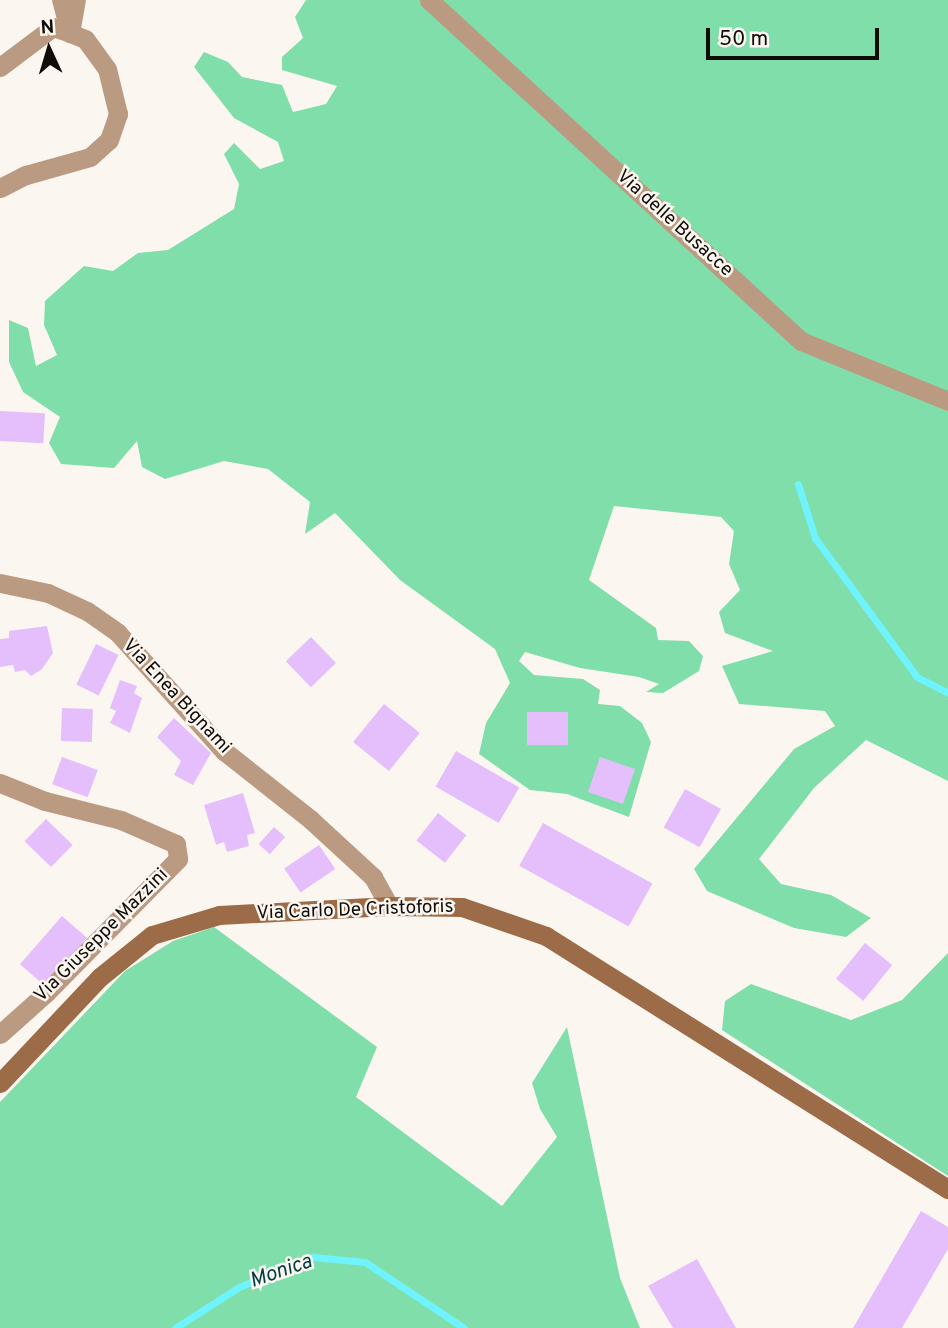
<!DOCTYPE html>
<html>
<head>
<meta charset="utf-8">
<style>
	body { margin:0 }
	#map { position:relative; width:948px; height:1328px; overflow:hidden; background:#fcf6f1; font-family:Overpass,sans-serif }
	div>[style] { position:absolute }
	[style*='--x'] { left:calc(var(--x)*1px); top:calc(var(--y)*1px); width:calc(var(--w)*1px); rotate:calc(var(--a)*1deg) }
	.forest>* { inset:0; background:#80deaa }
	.stream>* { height:7px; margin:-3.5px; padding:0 3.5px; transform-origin:3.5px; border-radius:3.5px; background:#6ff3ff }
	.building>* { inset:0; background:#e5befc; transform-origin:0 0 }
	.minor>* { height:19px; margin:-9.5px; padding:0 9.5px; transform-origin:9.5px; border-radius:9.5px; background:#bb9a82 }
	.secondary>* { height:19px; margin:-9.5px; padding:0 9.5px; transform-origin:9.5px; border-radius:9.5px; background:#9c6c48 }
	span { translate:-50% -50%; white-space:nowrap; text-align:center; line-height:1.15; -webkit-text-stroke:5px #fcf6f1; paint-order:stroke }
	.street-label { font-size:19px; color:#110c08 }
	.water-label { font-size:21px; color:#003f44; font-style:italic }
	.north { position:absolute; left:14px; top:14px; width:70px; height:70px; -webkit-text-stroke:5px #fcf6f1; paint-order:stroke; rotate:356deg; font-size:19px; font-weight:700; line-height:28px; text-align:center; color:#110c08 }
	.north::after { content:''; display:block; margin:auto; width:24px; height:32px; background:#110c08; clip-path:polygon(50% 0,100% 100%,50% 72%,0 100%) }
	.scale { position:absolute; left:706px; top:28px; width:173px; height:32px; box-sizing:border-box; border:4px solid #110c08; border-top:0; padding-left:9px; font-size:21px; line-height:24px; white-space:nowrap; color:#110c08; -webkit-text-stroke:5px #fcf6f1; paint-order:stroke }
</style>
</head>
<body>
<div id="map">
	<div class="forest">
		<div style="clip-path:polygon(306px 0,948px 0,948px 781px,866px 740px,814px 788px,759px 859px,781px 884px,831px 895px,871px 918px,846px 937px,794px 928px,707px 891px,694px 869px,794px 749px,835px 726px,825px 711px,739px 704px,722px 666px,773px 651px,725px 633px,719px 612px,740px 590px,729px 564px,734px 531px,721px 517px,614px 506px,589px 580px,656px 628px,658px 640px,689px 641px,703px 656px,699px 671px,663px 693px,646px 692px,659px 684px,639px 677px,580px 668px,525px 652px,519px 661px,534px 675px,583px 679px,600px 690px,598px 704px,620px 706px,642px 723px,651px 742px,629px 817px,567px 794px,530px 790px,479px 754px,486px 723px,510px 683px,495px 649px,400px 580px,335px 513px,305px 534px,310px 502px,268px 469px,224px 461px,165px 479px,142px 467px,137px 441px,114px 468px,61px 464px,49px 443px,60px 417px,23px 392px,9px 362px,9px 320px,28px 328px,36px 366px,57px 355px,44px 325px,45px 301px,84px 266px,113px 271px,138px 253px,168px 250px,234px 209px,239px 184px,224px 154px,234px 143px,260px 169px,284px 161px,278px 142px,234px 118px,194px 67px,204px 52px,228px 62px,242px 77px,282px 85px,293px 112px,326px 104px,337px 86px,282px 70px,282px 57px,303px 38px,295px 17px)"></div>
		<div style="clip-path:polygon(214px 927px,377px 1047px,356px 1097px,502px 1206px,557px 1137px,540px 1109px,532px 1083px,567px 1027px,620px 1278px,640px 1328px,0 1328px,0 1102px,125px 971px,173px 941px)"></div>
		<div style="clip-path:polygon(948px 953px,948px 1176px,722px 1030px,725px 1001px,751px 984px,851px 1020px,902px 1000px)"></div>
	</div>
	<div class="stream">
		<div style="--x:798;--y:484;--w:57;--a:72.5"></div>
		<div style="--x:815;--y:538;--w:172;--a:53.7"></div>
		<div style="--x:917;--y:677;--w:35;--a:27"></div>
		<div style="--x:175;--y:1328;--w:76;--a:-32.6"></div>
		<div style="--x:239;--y:1287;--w:80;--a:-22.1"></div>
		<div style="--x:313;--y:1257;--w:52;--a:5.5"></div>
		<div style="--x:365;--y:1262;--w:119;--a:33.7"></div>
	</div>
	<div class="building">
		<div style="left:0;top:411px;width:45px;height:30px;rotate:3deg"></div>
		<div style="clip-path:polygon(47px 626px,53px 653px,42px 669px,31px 676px,25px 670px,15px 672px,13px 665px,0 667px,0 639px,9px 638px,9px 631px)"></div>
		<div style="left:311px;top:637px;width:36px;height:35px;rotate:46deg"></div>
		<div style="left:96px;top:644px;width:25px;height:45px;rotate:26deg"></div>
		<div style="clip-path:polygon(120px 680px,137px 686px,134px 693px,142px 698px,130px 733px,110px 723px,116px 711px,110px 708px)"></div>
		<div style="left:384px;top:704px;width:46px;height:49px;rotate:39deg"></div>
		<div style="left:62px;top:708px;width:31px;height:33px;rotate:2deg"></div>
		<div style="left:527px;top:712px;width:41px;height:33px"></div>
		<div style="clip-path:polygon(174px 718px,211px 753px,193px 785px,174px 775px,181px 761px,157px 737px)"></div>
		<div style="left:456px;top:751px;width:73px;height:41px;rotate:30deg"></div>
		<div style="left:62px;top:757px;width:38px;height:29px;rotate:20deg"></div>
		<div style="left:600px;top:757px;width:37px;height:37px;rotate:19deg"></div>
		<div style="left:685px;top:789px;width:41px;height:44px;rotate:29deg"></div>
		<div style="clip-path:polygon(243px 793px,255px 833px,247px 835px,249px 846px,227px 852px,224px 842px,216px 845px,204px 805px)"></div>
		<div style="left:438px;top:813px;width:36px;height:35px;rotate:38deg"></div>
		<div style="left:46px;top:819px;width:37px;height:31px;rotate:44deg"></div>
		<div style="left:543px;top:823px;width:125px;height:49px;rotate:29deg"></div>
		<div style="left:274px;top:827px;width:15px;height:23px;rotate:42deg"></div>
		<div style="left:319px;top:845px;width:29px;height:42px;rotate:56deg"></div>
		<div style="left:62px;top:916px;width:33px;height:64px;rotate:41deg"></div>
		<div style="left:865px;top:943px;width:35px;height:46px;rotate:39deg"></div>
		<div style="clip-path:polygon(921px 1211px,948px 1227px,948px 1249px,902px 1328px,853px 1328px)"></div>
		<div style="clip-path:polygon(697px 1259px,736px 1328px,673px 1328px,648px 1286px)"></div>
	</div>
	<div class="minor">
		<div style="--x:429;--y:0;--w:505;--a:42.51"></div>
		<div style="--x:801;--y:341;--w:159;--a:22.2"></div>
		<div style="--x:0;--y:67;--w:66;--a:-37"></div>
		<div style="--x:53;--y:27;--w:18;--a:19"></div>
		<div style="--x:70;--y:33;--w:34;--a:-80"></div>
		<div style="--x:0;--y:188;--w:29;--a:-27"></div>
		<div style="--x:26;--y:175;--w:66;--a:-15.7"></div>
		<div style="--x:90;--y:157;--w:25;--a:-42"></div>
		<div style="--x:109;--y:140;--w:28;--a:-71"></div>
		<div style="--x:118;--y:114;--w:46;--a:-103.7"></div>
		<div style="--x:107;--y:69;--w:37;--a:-126"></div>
		<div style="--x:85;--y:39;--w:16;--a:-158"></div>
		<div style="--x:70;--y:33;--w:34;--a:-105"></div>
		<div style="--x:0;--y:583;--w:49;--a:11.8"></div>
		<div style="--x:48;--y:593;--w:43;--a:24.8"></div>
		<div style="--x:87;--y:611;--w:38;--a:35"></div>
		<div style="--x:118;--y:633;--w:159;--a:48.1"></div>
		<div style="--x:224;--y:751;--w:110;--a:38.3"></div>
		<div style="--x:310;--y:819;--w:86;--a:42.6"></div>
		<div style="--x:373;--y:877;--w:33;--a:61"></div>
		<div style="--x:0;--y:783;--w:48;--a:21.8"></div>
		<div style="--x:45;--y:801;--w:78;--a:14"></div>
		<div style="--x:121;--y:820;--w:60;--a:23.6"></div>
		<div style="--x:176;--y:844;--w:15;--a:82"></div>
		<div style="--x:178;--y:859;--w:187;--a:134.6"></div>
		<div style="--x:47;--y:992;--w:63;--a:138.2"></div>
	</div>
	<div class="secondary">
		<div style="--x:0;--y:1083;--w:146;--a:-46.7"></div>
		<div style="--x:100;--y:977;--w:67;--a:-38.9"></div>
		<div style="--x:152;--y:935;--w:70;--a:-16.6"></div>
		<div style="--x:219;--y:915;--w:170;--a:-3"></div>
		<div style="--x:389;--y:906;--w:73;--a:0.8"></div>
		<div style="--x:462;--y:907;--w:89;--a:19"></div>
		<div style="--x:546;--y:936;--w:475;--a:32.2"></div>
	</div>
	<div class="street-label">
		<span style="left:674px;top:224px;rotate:42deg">Via delle Busacce</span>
		<span style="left:176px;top:697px;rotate:47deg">Via Enea Bignami</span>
		<span style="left:355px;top:911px;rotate:-2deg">Via Carlo De Cristoforis</span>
		<span style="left:102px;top:936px;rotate:-45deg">Via Giuseppe Mazzini</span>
	</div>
	<div class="water-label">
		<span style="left:281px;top:1272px;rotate:-19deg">Monica</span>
	</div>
	<div class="north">N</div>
	<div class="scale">50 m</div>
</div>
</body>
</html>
